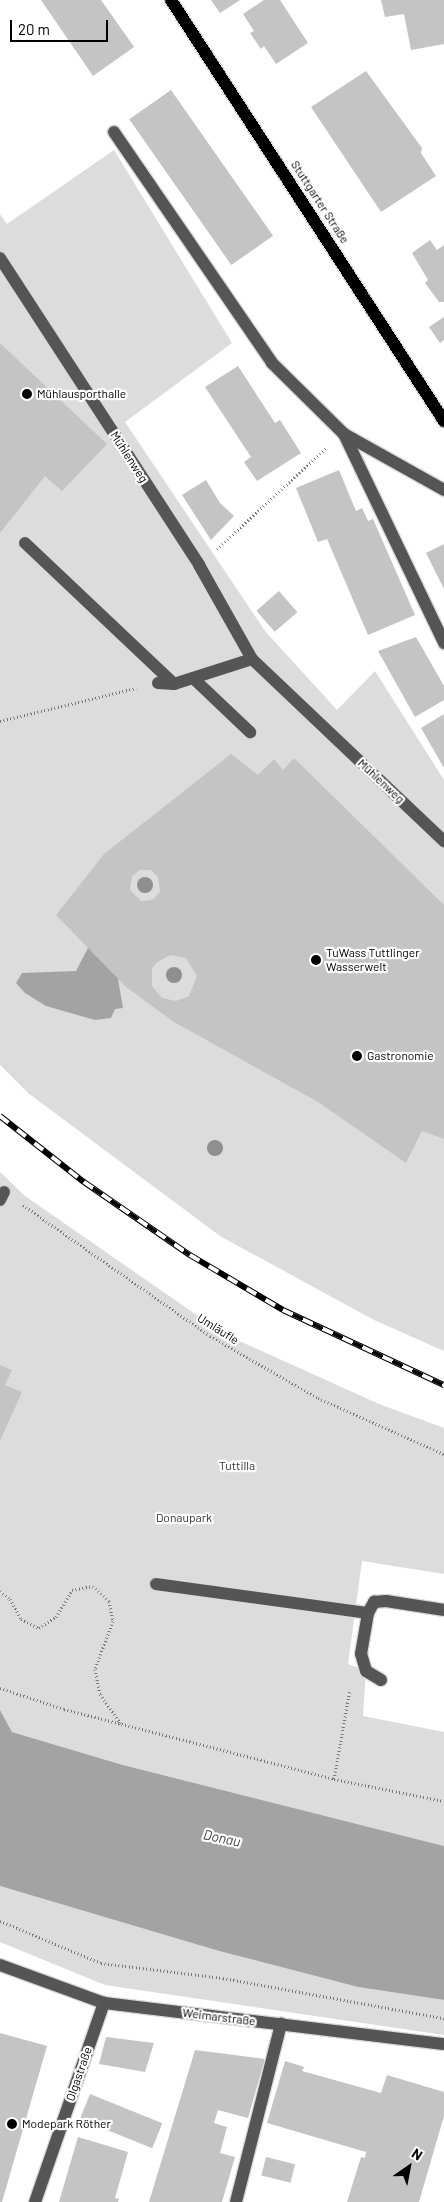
<!DOCTYPE html>
<html>
<head>
<meta charset="utf-8">
<style>
	body { margin:0 }
	#map { position:relative; width:444px; height:2202px; overflow:hidden; background:#fff; font-family:Barlow,sans-serif }
	div>[style] { position:absolute }
	[style*='--x'] { left:calc(var(--x)*1px); top:calc(var(--y)*1px); width:calc(var(--w)*1px); rotate:calc(var(--a)*1deg) }
	.green>* { inset:0; background:#dcdcdc }
	.water>* { inset:0; background:#a3a3a3 }
	.building>* { inset:0; background:#c4c4c4; transform-origin:0 0 }
	.path>* { height:3px; margin-top:-1.5px; transform-origin:0; background:repeating-linear-gradient(90deg,#777 0 1px,transparent 0 3.5px) }
	.roads { filter:drop-shadow(1px 0 #dbdbdb) drop-shadow(-1px 0 #dbdbdb) drop-shadow(0 1px #dbdbdb) drop-shadow(0 -1px #dbdbdb) }
	.minor>* { height:12px; margin:-6px; padding:0 6px; transform-origin:6px; border-radius:6px; background:#555 }
	.major>* { height:12px; margin:-6px; padding:0 6px; transform-origin:6px; border-radius:6px; background:#000 }
	.rail>* { height:5.5px; margin-top:-2.75px; transform-origin:0; background:repeating-linear-gradient(90deg,#fff 0 11px,#000 0 22px); box-sizing:border-box; border-block:1px solid #000 }
	.trees>* { width:16px; height:16px; margin:-8px; border-radius:50%; background:#8f8f8f }
	.dots>* { width:14px; height:14px; translate:-50% -50%; box-sizing:border-box; border:2px solid #fff; border-radius:50% }
	span { translate:-50% -50%; white-space:nowrap; text-align:center; line-height:1.15; -webkit-text-stroke:4.5px #fff; paint-order:stroke }
	.street-label { font-size:12px; color:#000 }
	.poi-label { font-size:12px; color:#000 }
	.left { translate:0 -50%; text-align:left }
	.park-label { font-size:12px; color:#333 }
	.water-label { font-size:14px; color:#444; font-style:italic }
	.north { position:absolute; left:384px; top:2142px; width:50px; height:50px; -webkit-text-stroke:4px #fff; paint-order:stroke; rotate:33deg; font-size:14px; font-weight:700; line-height:20px; text-align:center; color:#000 }
	.north::after { content:''; display:block; margin:auto; width:18px; height:22px; background:#000; clip-path:polygon(50% 0,100% 100%,50% 72%,0 100%) }
	.scale { position:absolute; left:10px; top:20px; width:98px; height:22px; box-sizing:border-box; border:2px solid #000; border-top:0; padding-left:6px; font-size:15px; line-height:18px; white-space:nowrap; color:#000; -webkit-text-stroke:4px #fff; paint-order:stroke }
</style>
</head>
<body>
<div id="map">
	<div class="green">
		<div style="clip-path:polygon(114px 150px,232px 343px,125px 422px,265px 631px,337px 710px,375px 671px,444px 780px,444px 1351px,374px 1320px,220px 1236px,28px 1093px,0 1065px,0 214px,7px 224px)"></div>
		<div style="clip-path:polygon(0 1172px,25px 1196px,224px 1334px,379px 1404px,444px 1428px,444px 1574px,362px 1561px,348px 1664px,366px 1671px,363px 1716px,444px 1732px,444px 1846px,123px 1765px,12px 1732px,0 1710px)"></div>
		<div style="clip-path:polygon(0 1886px,219px 1951px,358px 1987px,444px 2000px,444px 2035px,105px 1985px,0 1942px)"></div>
	</div>
	<div class="water">
		<div style="clip-path:polygon(90px 944px,117px 973px,123px 1008px,115px 1009px,111px 1018px,95px 1020px,46px 1006px,25px 993px,16px 983px,22px 973px,76px 971px)"></div>
		<div style="clip-path:polygon(0 1710px,12px 1732px,123px 1765px,444px 1846px,444px 2000px,358px 1987px,219px 1951px,0 1886px)"></div>
	</div>
	<div class="building">
		<div style="clip-path:polygon(41px 0,101px 0,134px 47px,93px 76px)"></div>
		<div style="clip-path:polygon(211px 0,240px 0,220px 13px)"></div>
		<div style="clip-path:polygon(264px 0,280px 0,308px 43px,276px 64px,264px 46px,261px 49px,250px 33px,254px 31px,243px 14px)"></div>
		<div style="clip-path:polygon(381px 0,444px 0,444px 44px,411px 50px,404px 14px,385px 17px)"></div>
		<div style="clip-path:polygon(366px 71px,422px 148px,421px 153px,436px 176px,381px 212px,311px 107px)"></div>
		<div style="left:171px;top:90px;width:178px;height:51px;rotate:55deg"></div>
		<div style="clip-path:polygon(430px 240px,437px 250px,444px 245px,444px 302px,439px 302px,425px 283px,428px 280px,412px 253px)"></div>
		<div style="clip-path:polygon(444px 317px,444px 340px,440px 343px,429px 327px)"></div>
		<div style="clip-path:polygon(0 343px,107px 444px,62px 491px,45px 476px,0 533px)"></div>
		<div style="clip-path:polygon(238px 366px,275px 423px,280px 420px,301px 453px,257px 481px,244px 462px,251px 457px,205px 387px)"></div>
		<div style="clip-path:polygon(339px 470px,356px 511px,362px 508px,368px 521px,373px 519px,415px 615px,368px 635px,327px 539px,318px 542px,296px 488px)"></div>
		<div style="clip-path:polygon(206px 480px,220px 503px,234px 516px,211px 540px,182px 495px)"></div>
		<div style="clip-path:polygon(444px 544px,444px 589px,426px 553px)"></div>
		<div style="left:279px;top:591px;width:28px;height:30px;rotate:49deg"></div>
		<div style="clip-path:polygon(416px 637px,444px 686px,444px 700px,415px 717px,378px 651px)"></div>
		<div style="clip-path:polygon(444px 714px,444px 768px,421px 728px)"></div>
		<div style="clip-path:polygon(evenodd,231px 754px,258px 775px,274px 759px,283px 770px,294px 758px,444px 905px,444px 1139px,422px 1131px,406px 1163px,318px 1102px,174px 1022px,126px 987px,56px 915px,104px 854px,231px 754px,140px 870px,151px 870px,158px 877px,160px 892px,152px 900px,141px 901px,130px 890px,132px 876px,140px 870px,231px 754px,170px 955px,186px 958px,197px 976px,189px 996px,176px 1001px,162px 998px,152px 986px,152px 969px,156px 963px,170px 955px)"></div>
		<div style="clip-path:polygon(0 1365px,12px 1370px,5px 1385px,22px 1392px,0 1441px)"></div>
		<div style="clip-path:polygon(0 2033px,47px 2046px,2px 2202px,0 2202px)"></div>
		<div style="clip-path:polygon(106px 2037px,154px 2043px,145px 2072px,99px 2064px)"></div>
		<div style="clip-path:polygon(195px 2050px,265px 2059px,248px 2118px,218px 2110px,214px 2123px,227px 2127px,220px 2153px,235px 2157px,222px 2202px,149px 2202px)"></div>
		<div style="clip-path:polygon(285px 2061px,304px 2067px,302px 2071px,381px 2093px,387px 2075px,444px 2092px,444px 2116px,419px 2202px,347px 2202px,361px 2157px,365px 2158px,366px 2152px,267px 2123px)"></div>
		<div style="left:90px;top:2094px;width:78px;height:27px;rotate:22deg"></div>
		<div style="clip-path:polygon(78px 2137px,128px 2152px,115px 2198px,119px 2199px,118px 2202px,59px 2202px)"></div>
		<div style="left:266px;top:2157px;width:30px;height:19px;rotate:14deg"></div>
	</div>
	<div class="path">
		<div style="--x:217;--y:549;--w:149;--a:-42.8"></div>
		<div style="--x:0;--y:721;--w:140;--a:-13.6"></div>
		<div style="--x:23;--y:1205;--w:228;--a:35"></div>
		<div style="--x:210;--y:1336;--w:125;--a:29.9"></div>
		<div style="--x:318;--y:1398;--w:138;--a:24"></div>
		<div style="--x:0;--y:1591;--w:13;--a:39"></div>
		<div style="--x:10;--y:1599;--w:23;--a:61"></div>
		<div style="--x:21;--y:1619;--w:20;--a:27"></div>
		<div style="--x:39;--y:1628;--w:20;--a:-33"></div>
		<div style="--x:56;--y:1617;--w:31;--a:-59"></div>
		<div style="--x:72;--y:1590;--w:21;--a:-11"></div>
		<div style="--x:93;--y:1586;--w:22;--a:43"></div>
		<div style="--x:109;--y:1601;--w:20;--a:79"></div>
		<div style="--x:113;--y:1621;--w:51;--a:110.6"></div>
		<div style="--x:95;--y:1669;--w:25;--a:79"></div>
		<div style="--x:100;--y:1694;--w:37;--a:55"></div>
		<div style="--x:0;--y:1688;--w:67;--a:18.2"></div>
		<div style="--x:64;--y:1709;--w:279;--a:14.5"></div>
		<div style="--x:334;--y:1779;--w:112;--a:11.3"></div>
		<div style="--x:334;--y:1779;--w:91;--a:-79.9"></div>
		<div style="--x:0;--y:1921;--w:109;--a:22.6"></div>
		<div style="--x:101;--y:1963;--w:123;--a:7"></div>
		<div style="--x:223;--y:1978;--w:225;--a:10.3"></div>
	</div>
	<div class="roads">
		<div class="minor">
			<div style="--x:114;--y:132;--w:280;--a:55.6"></div>
			<div style="--x:272;--y:363;--w:101;--a:44.6"></div>
			<div style="--x:344;--y:434;--w:115;--a:29.2"></div>
			<div style="--x:0;--y:258;--w:366;--a:57"></div>
			<div style="--x:199;--y:565;--w:108;--a:60.6"></div>
			<div style="--x:252;--y:659;--w:265;--a:43.5"></div>
			<div style="--x:344;--y:434;--w:232;--a:64.4"></div>
			<div style="--x:25;--y:543;--w:205;--a:43.4"></div>
			<div style="--x:193;--y:678;--w:79;--a:43.5"></div>
			<div style="--x:158;--y:683;--w:16;--a:4"></div>
			<div style="--x:174;--y:684;--w:82;--a:-17.8"></div>
			<div style="--x:0;--y:1200;--w:9;--a:-63"></div>
			<div style="--x:156;--y:1584;--w:214;--a:7.8"></div>
			<div style="--x:381;--y:1680;--w:17;--a:-149"></div>
			<div style="--x:366;--y:1671;--w:18;--a:-106"></div>
			<div style="--x:361;--y:1654;--w:42;--a:-80.3"></div>
			<div style="--x:368;--y:1613;--w:13;--a:-61"></div>
			<div style="--x:374;--y:1602;--w:12;--a:-5"></div>
			<div style="--x:386;--y:1601;--w:59;--a:8.8"></div>
			<div style="--x:0;--y:1965;--w:111;--a:20.1"></div>
			<div style="--x:104;--y:2003;--w:342;--a:6.9"></div>
			<div style="--x:35;--y:2202;--w:211;--a:-70.9"></div>
			<div style="--x:236;--y:2202;--w:184;--a:-75.8"></div>
		</div>
		<div class="major">
			<div style="--x:171;--y:0;--w:502;--a:57.04"></div>
		</div>
	</div>
	<div class="rail">
		<div style="--x:0;--y:1116;--w:107;--a:38.2"></div>
		<div style="--x:84;--y:1182;--w:129;--a:34.6"></div>
		<div style="--x:190;--y:1255;--w:108;--a:30.6"></div>
		<div style="--x:283;--y:1310;--w:178;--a:25"></div>
	</div>
	<div class="trees">
		<div style="left:145px;top:885px"></div>
		<div style="left:174px;top:975px"></div>
		<div style="left:215px;top:1148px"></div>
	</div>
	<div class="dots">
		<div style="left:27px;top:394px;background:#000"></div>
		<div style="left:316px;top:960px;background:#000"></div>
		<div style="left:357px;top:1056px;background:#000"></div>
		<div style="left:12px;top:2124px;background:#000"></div>
	</div>
	<div class="street-label">
		<span style="left:320px;top:202px;rotate:57deg">Stuttgarter Straße</span>
		<span style="left:129px;top:457px;rotate:57deg">Mühlenweg</span>
		<span style="left:381px;top:781px;rotate:43deg">Mühlenweg</span>
		<span style="left:218px;top:1329px;rotate:32deg">Umläufle</span>
		<span style="left:219px;top:2017px;rotate:7deg">Weimarstraße</span>
		<span style="left:79px;top:2074px;rotate:-71deg">Olgastraße</span>
	</div>
	<div class="poi-label">
		<span class="left" style="left:37px;top:394px">Mühlausporthalle</span>
		<span class="left" style="left:326px;top:960px">TuWass Tuttlinger<br>Wasserwelt</span>
		<span class="left" style="left:367px;top:1056px">Gastronomie</span>
		<span class="left" style="left:22px;top:2124px">Modepark Röther</span>
	</div>
	<div class="park-label">
		<span style="left:237px;top:1466px">Tuttilla</span>
		<span style="left:184px;top:1518px">Donaupark</span>
	</div>
	<div class="water-label">
		<span style="left:222px;top:1838px;rotate:12deg">Donau</span>
	</div>
	<div class="north">N</div>
	<div class="scale">20 m</div>
</div>
</body>
</html>
